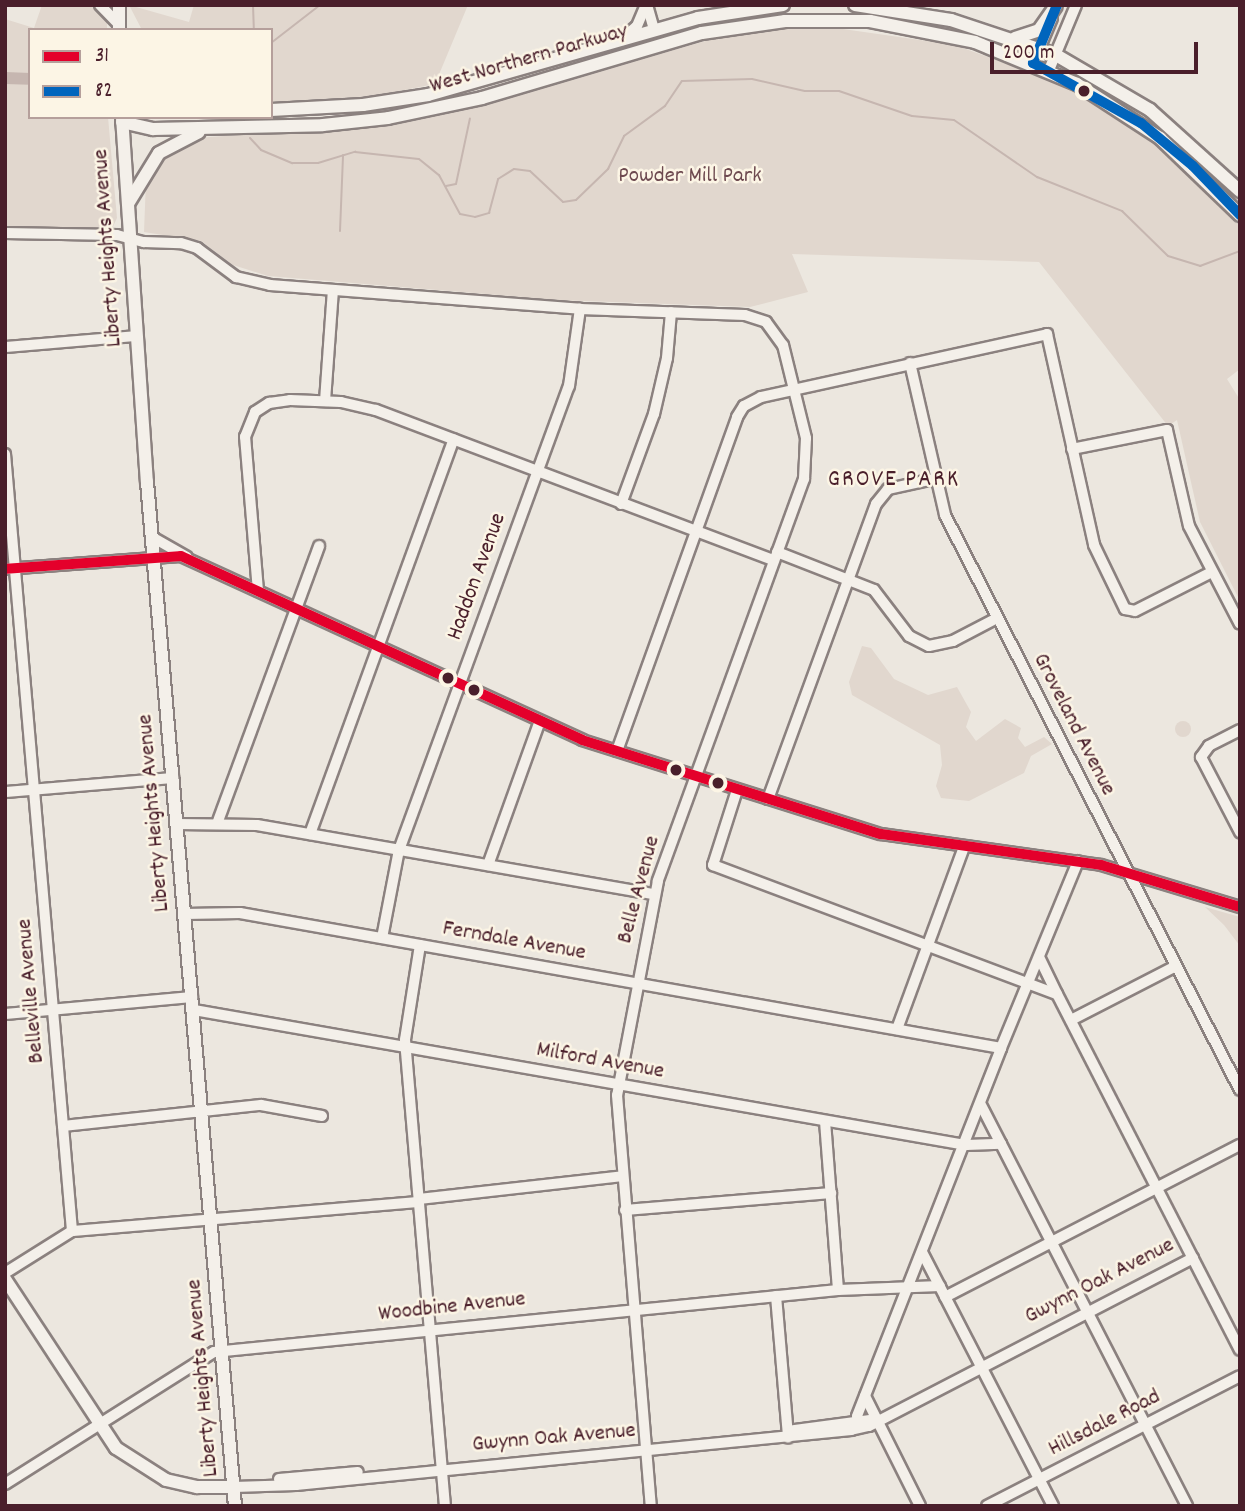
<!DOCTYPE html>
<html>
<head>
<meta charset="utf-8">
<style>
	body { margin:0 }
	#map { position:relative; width:1245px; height:1511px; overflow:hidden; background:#ece7df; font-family:Dekko,sans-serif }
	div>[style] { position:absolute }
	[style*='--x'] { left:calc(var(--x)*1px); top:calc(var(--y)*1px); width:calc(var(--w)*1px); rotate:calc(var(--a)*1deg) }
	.green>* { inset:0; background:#e1d7ce }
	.round { border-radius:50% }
	.stream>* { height:2px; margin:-1px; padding:0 1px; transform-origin:1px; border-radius:1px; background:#c6b6b0 }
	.river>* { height:12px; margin:-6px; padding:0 6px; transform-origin:6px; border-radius:6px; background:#c6b6b0 }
	.roads { filter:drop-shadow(2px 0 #8b817f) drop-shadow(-2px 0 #8b817f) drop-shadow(0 2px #8b817f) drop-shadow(0 -2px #8b817f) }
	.minor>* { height:10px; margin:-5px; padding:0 5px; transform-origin:5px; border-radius:5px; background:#f4f0ea }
	.major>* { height:12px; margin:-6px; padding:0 6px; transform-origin:6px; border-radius:6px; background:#f4f0ea }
	.bus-1>* { height:10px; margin:-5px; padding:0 5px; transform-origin:5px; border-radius:5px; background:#e4002b }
	.bus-2>* { height:10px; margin:-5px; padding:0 5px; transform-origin:5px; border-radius:5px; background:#0065bd }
	.dots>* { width:19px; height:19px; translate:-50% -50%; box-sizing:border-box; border:4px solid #fcf5e5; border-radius:50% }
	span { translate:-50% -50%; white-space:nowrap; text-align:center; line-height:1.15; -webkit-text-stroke:5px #fcf5e5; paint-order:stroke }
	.street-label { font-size:23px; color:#4a1f2b }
	.park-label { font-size:23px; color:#6e4a50 }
	.neighbourhood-label { font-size:24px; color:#4a1f2b; letter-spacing:2px }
	.frame { position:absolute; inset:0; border:7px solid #4a1f2b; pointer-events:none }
	.legend { position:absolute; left:28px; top:28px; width:245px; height:91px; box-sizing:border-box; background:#fcf5e5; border:2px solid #b59f9b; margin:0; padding:9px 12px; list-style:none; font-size:21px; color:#4a1f2b }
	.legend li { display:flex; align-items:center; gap:14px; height:35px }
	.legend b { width:35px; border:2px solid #b59f9b }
	.scale { position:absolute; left:990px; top:42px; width:208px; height:32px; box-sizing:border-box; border:4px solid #4a1f2b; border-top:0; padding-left:9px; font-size:21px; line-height:24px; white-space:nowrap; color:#4a1f2b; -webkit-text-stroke:5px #fcf5e5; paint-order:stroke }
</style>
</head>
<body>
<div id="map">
	<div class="green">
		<div style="clip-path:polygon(42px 5px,94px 5px,107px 19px,107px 30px,30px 30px,30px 117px,108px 117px,117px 218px,112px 229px,5px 227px,5px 19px,34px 28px)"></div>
		<div style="clip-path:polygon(129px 5px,189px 22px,194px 5px,468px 5px,435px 84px,374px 96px,271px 102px,271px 30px,142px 30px)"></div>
		<div style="clip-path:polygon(836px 28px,955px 45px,1062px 84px,1162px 149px,1240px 226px,1240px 369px,1227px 379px,1240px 400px,1240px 601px,1200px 522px,1177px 420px,1168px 426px,1039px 262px,792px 254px,808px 292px,750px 307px,558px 300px,268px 276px,233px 265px,201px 241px,144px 232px,146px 181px,161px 160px,196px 138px,398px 124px,482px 105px,716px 38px,772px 29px)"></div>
		<div style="clip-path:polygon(862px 646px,871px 648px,894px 679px,928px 695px,957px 687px,971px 712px,966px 727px,976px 741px,1005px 719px,1021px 728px,1018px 738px,1025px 747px,1044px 737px,1052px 744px,1031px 756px,1024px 773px,969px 801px,941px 798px,936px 786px,942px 765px,940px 745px,852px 695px,849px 682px)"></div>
		<div class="round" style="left:1175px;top:721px;width:16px;height:16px"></div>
		<div style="clip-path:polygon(1205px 907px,1240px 917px,1240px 946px,1224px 925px)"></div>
	</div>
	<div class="stream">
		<div style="--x:253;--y:5;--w:25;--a:88"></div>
		<div style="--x:271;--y:43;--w:62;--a:-37.8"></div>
		<div style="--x:250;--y:138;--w:16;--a:47"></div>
		<div style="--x:261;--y:150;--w:34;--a:23"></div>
		<div style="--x:292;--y:163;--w:26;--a:0"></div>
		<div style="--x:318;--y:163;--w:39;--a:-17"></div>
		<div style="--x:355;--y:152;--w:64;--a:6.2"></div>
		<div style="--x:419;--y:159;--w:26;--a:39"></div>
		<div style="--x:439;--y:175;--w:44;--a:61.7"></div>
		<div style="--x:460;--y:214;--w:15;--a:11"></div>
		<div style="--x:475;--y:217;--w:15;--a:-16"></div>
		<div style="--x:489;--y:213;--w:35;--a:-75"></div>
		<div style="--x:498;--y:179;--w:19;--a:-32"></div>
		<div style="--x:514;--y:169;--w:16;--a:7"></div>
		<div style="--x:530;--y:171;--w:45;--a:43.2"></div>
		<div style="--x:563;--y:202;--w:13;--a:-9"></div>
		<div style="--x:576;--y:200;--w:45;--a:-44.1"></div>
		<div style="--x:608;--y:169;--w:37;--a:-64"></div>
		<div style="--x:624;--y:136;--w:51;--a:-36.2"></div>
		<div style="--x:665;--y:106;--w:30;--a:-56"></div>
		<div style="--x:682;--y:81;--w:70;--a:-1.6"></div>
		<div style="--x:752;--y:79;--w:54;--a:12.8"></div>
		<div style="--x:805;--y:91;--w:34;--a:0"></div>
		<div style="--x:839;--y:91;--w:77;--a:18.9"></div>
		<div style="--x:912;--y:116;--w:42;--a:5.4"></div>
		<div style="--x:954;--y:120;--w:101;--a:34.5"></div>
		<div style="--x:1037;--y:177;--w:92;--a:21.8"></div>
		<div style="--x:1122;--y:211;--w:64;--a:44.4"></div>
		<div style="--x:1168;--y:256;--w:34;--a:17"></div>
		<div style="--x:1200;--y:266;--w:43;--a:-20.6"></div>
		<div style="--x:446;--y:186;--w:10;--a:-11"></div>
		<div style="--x:456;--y:184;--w:67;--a:-78"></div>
		<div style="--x:340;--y:231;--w:76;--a:-87.7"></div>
	</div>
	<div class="river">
		<div style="--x:5;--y:78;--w:25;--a:2"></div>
	</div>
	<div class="roads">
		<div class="minor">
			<div style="--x:100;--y:5;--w:28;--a:46"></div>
			<div style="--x:647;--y:5;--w:25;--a:74"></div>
			<div style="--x:623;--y:38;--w:18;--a:-41"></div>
			<div style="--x:637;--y:26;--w:23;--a:-67"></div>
			<div style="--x:1033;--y:63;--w:49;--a:-67.1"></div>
			<div style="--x:1049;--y:70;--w:70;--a:-67.4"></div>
			<div style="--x:5;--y:233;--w:112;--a:1"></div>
			<div style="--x:117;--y:235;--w:28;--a:15"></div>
			<div style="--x:144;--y:242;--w:37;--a:2"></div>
			<div style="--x:181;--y:243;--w:17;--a:17"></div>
			<div style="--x:197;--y:248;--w:49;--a:36.6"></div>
			<div style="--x:236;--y:277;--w:35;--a:13"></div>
			<div style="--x:270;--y:285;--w:311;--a:4.4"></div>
			<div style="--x:580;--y:309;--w:165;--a:2.1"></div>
			<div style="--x:745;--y:315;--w:22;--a:18"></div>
			<div style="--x:766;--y:322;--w:29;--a:54"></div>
			<div style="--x:783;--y:345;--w:96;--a:76.1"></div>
			<div style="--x:806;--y:438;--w:41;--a:92.8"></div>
			<div style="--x:804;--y:479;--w:428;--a:110"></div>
			<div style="--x:658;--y:881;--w:218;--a:100.8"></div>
			<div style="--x:617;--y:1095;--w:412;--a:85.3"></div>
			<div style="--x:5;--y:347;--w:131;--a:-4.8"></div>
			<div style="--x:910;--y:363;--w:156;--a:77"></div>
			<div style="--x:945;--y:515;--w:646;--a:62.84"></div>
			<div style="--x:325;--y:401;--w:111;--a:-85.9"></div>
			<div style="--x:1072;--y:449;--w:97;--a:-11.3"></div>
			<div style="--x:1167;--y:430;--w:98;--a:77.1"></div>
			<div style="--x:1189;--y:526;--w:110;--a:62.5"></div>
			<div style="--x:5;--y:454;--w:780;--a:85.07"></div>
			<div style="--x:621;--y:504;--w:96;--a:-69.9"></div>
			<div style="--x:654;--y:414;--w:57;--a:-76.9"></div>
			<div style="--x:667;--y:358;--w:46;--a:-85"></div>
			<div style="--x:152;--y:537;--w:40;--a:29.7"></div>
			<div style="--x:777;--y:552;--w:104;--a:21.4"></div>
			<div style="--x:874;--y:590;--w:58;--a:52.7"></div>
			<div style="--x:909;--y:636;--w:22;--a:27"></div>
			<div style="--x:929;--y:646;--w:25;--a:-12"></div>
			<div style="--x:953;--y:641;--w:50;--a:-27.6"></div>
			<div style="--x:5;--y:569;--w:176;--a:-4.2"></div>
			<div style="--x:181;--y:556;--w:441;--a:24.6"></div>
			<div style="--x:582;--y:740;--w:313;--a:17.5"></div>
			<div style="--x:881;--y:834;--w:222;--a:8"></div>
			<div style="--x:1101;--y:865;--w:145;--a:16.8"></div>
			<div style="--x:258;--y:591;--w:155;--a:-94.8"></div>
			<div style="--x:245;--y:437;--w:27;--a:-68"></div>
			<div style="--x:255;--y:412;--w:17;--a:-33"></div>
			<div style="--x:269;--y:403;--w:21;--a:-8"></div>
			<div style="--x:290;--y:400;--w:51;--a:2.2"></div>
			<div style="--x:341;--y:402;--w:36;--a:13"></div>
			<div style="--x:376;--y:410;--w:425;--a:20.7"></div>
			<div style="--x:1240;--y:730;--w:35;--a:153"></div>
			<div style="--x:1209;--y:746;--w:14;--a:126"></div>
			<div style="--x:1201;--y:757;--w:85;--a:62.5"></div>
			<div style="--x:617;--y:751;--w:355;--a:-70.2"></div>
			<div style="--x:737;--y:417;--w:13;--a:-58"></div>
			<div style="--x:744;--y:406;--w:19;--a:-28"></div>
			<div style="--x:761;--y:397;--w:293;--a:-12.4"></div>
			<div style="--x:1047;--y:334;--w:216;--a:77.4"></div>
			<div style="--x:1094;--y:545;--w:71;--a:64.2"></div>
			<div style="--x:1125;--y:609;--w:10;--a:11"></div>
			<div style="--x:1135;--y:611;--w:86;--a:-26.9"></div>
			<div style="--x:737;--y:790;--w:79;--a:107.7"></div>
			<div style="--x:713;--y:865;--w:367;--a:20.6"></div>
			<div style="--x:1057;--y:994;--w:400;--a:62.8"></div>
			<div style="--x:5;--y:792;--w:169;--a:-4.8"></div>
			<div style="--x:768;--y:799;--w:314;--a:-69.9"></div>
			<div style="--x:876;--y:504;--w:19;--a:-51"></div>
			<div style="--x:888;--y:489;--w:47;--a:-12.3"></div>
			<div style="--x:218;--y:821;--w:293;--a:-69.8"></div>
			<div style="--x:177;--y:824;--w:80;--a:0.7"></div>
			<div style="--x:257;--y:825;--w:403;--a:9.9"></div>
			<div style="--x:310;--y:834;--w:420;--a:-70"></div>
			<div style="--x:488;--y:865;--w:151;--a:-70.2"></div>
			<div style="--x:185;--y:914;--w:55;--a:-1"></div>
			<div style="--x:240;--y:913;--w:773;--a:10.06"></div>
			<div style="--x:382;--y:938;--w:90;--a:-79.1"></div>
			<div style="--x:399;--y:850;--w:494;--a:-69.9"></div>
			<div style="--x:569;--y:386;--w:78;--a:-81.9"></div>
			<div style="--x:420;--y:945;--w:96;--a:99"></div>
			<div style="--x:405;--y:1040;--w:468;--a:85.1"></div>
			<div style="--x:1039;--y:957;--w:41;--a:64.1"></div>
			<div style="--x:194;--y:1010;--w:784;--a:9.92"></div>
			<div style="--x:966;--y:1145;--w:35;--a:-2"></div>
			<div style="--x:5;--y:1014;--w:188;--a:-5.2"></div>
			<div style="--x:1071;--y:1020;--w:118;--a:-27.2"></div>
			<div style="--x:897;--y:1029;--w:194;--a:-69.8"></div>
			<div style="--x:981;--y:1105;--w:451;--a:62.8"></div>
			<div style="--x:825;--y:1121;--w:169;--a:85.6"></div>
			<div style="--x:63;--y:1126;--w:199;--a:-6.1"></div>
			<div style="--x:261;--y:1105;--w:62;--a:10.2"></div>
			<div style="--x:419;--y:1199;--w:205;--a:-6.4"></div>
			<div style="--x:625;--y:1210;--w:207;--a:-4.7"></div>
			<div style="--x:922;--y:1252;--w:286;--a:62.7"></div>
			<div style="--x:5;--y:1273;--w:79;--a:-32.1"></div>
			<div style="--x:72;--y:1231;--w:348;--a:-4.8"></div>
			<div style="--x:776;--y:1296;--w:142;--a:85.1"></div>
			<div style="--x:945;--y:1297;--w:332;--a:-27.3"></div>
			<div style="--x:865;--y:1396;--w:123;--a:63.4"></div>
			<div style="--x:859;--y:1421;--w:5;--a:-112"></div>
			<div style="--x:857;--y:1416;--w:395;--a:-68.6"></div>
			<div style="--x:1001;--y:1048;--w:202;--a:-67.6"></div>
			<div style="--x:794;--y:1430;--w:83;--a:-7.6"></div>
			<div style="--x:279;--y:1479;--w:79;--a:-5.1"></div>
			<div style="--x:5;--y:1484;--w:247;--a:-32.3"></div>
			<div style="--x:214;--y:1352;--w:627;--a:-5.67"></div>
			<div style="--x:838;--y:1290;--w:102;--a:-2.2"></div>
			<div style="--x:234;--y:1487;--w:62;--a:-1.8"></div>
			<div style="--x:296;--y:1485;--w:558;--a:-5.66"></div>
			<div style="--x:851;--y:1430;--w:18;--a:-13"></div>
			<div style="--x:869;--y:1426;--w:365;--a:-27.4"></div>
			<div style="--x:987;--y:1506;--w:284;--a:-27.2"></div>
		</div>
		<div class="major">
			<div style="--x:119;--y:5;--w:25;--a:90"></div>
			<div style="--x:855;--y:5;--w:97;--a:8.9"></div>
			<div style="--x:951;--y:20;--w:111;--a:18.4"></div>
			<div style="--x:1056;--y:55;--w:109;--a:30.3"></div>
			<div style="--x:1150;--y:110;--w:121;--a:42"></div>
			<div style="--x:1015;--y:38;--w:25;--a:-18"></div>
			<div style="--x:1039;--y:30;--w:29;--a:-55"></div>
			<div style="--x:271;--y:110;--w:92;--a:-3.1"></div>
			<div style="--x:363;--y:105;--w:66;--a:-8.7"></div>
			<div style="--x:428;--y:95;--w:281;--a:-15.9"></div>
			<div style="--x:698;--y:18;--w:86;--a:-8.7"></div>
			<div style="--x:122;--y:117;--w:366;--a:86.1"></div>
			<div style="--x:147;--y:482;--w:1028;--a:85.09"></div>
			<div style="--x:122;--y:122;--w:32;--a:13"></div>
			<div style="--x:153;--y:129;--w:170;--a:-1.3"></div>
			<div style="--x:323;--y:125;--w:65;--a:-6.1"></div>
			<div style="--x:388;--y:118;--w:96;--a:-12"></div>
			<div style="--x:482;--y:98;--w:229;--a:-16.5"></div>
			<div style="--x:702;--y:33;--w:84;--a:-8.2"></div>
			<div style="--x:785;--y:21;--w:85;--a:0"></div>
			<div style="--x:870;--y:21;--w:107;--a:11.3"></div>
			<div style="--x:975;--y:42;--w:110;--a:22.4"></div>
			<div style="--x:1077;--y:84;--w:99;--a:33"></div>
			<div style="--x:1160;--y:138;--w:111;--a:43.9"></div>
			<div style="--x:129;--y:202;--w:57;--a:-58.5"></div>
			<div style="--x:159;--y:153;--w:45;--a:-27.7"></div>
			<div style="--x:5;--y:1279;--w:202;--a:56.7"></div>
			<div style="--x:116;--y:1448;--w:59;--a:32.6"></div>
			<div style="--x:166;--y:1480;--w:32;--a:13"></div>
			<div style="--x:197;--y:1487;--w:37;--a:0"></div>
		</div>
	</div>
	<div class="bus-1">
		<div style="--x:5;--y:569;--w:176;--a:-4.2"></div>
		<div style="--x:181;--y:556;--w:441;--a:24.6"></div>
		<div style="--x:582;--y:740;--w:313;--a:17.5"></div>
		<div style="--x:881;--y:834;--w:222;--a:8"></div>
		<div style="--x:1101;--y:865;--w:145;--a:16.8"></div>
	</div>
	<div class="bus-2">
		<div style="--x:1057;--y:5;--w:63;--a:112.5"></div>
		<div style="--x:1033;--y:63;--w:124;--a:29.1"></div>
		<div style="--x:1141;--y:123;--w:67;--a:39.6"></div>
		<div style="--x:1193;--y:166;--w:68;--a:46.2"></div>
	</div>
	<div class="dots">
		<div style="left:1084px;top:91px;background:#4a1f2b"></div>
		<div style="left:448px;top:678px;background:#4a1f2b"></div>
		<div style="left:474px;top:690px;background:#4a1f2b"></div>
		<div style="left:676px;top:770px;background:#4a1f2b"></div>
		<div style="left:718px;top:783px;background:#4a1f2b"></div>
	</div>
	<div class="street-label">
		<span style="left:529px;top:60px;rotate:-16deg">West Northern Parkway</span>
		<span style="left:109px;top:248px;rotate:-94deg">Liberty Heights Avenue</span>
		<span style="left:478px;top:577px;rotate:-70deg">Haddon Avenue</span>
		<span style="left:1073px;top:725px;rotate:63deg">Groveland Avenue</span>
		<span style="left:155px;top:813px;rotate:-95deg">Liberty Heights Avenue</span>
		<span style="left:640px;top:890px;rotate:-75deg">Belle Avenue</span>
		<span style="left:514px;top:942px;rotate:10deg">Ferndale Avenue</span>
		<span style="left:32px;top:991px;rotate:-95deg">Belleville Avenue</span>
		<span style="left:600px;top:1062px;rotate:10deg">Milford Avenue</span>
		<span style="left:1100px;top:1282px;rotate:-27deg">Gwynn Oak Avenue</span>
		<span style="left:452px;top:1308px;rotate:-6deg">Woodbine Avenue</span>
		<span style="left:204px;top:1378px;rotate:-95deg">Liberty Heights Avenue</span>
		<span style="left:1105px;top:1424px;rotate:-27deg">Hillsdale Road</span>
		<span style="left:554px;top:1439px;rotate:-5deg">Gwynn Oak Avenue</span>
	</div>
	<div class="park-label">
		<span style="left:690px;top:177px">Powder Mill Park</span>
	</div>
	<div class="neighbourhood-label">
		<span style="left:894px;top:481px">GROVE PARK</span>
	</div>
	<div class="frame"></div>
	<ul class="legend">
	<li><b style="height:9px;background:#e4002b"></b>31</li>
	<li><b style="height:9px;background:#0065bd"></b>82</li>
	</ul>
	<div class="scale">200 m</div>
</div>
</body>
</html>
